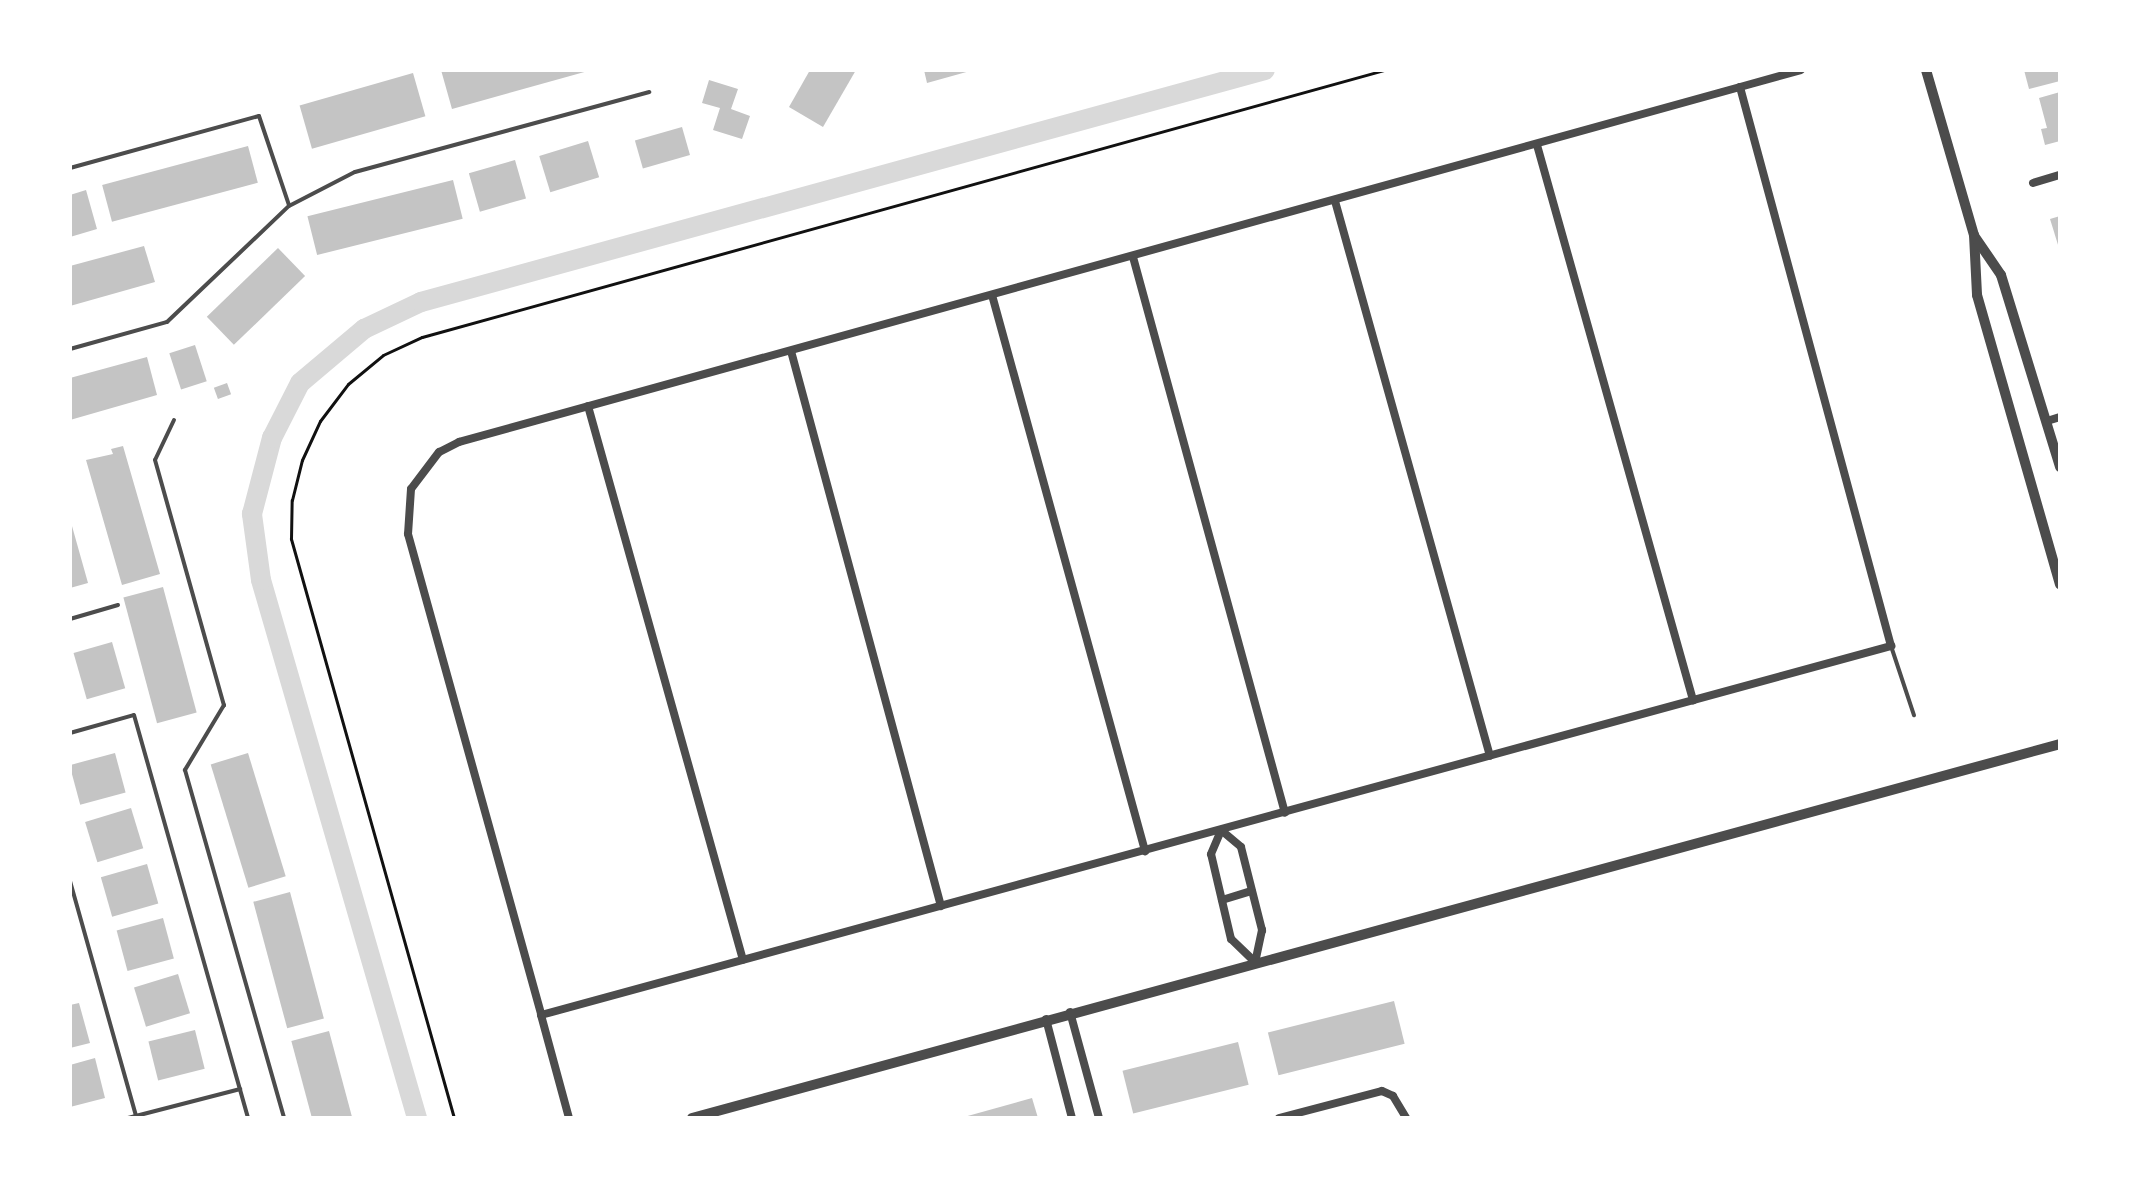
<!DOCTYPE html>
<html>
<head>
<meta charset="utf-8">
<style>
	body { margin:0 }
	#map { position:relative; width:2130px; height:1188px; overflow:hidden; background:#fff; font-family:"DM Sans",sans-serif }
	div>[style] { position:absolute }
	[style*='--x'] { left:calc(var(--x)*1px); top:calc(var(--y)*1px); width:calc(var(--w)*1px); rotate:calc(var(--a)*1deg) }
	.canal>* { height:20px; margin:-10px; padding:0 10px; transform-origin:10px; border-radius:10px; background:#d9d9d9 }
	.building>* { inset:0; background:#c4c4c4; transform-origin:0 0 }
	.path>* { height:3px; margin:-1.5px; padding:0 1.5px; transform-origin:1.5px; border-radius:1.5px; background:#111 }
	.service>* { height:4px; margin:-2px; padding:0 2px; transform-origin:2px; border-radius:2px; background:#4c4c4c }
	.minor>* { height:8px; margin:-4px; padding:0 4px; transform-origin:4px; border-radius:4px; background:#4c4c4c }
	.tertiary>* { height:10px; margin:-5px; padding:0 5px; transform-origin:5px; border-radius:5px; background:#4c4c4c }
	span { translate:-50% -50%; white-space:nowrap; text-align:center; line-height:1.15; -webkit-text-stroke:8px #fff; paint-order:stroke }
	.frame { position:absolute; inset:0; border:72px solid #fff; pointer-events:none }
</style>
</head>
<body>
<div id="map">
	<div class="canal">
		<div style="--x:417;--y:1118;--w:560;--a:-106.17"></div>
		<div style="--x:261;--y:580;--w:67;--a:-97.8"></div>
		<div style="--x:252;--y:514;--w:79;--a:-75.3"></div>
		<div style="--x:272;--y:438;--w:62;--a:-63"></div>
		<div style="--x:300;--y:383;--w:84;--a:-40.2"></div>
		<div style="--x:364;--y:329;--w:63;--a:-25.3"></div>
		<div style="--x:421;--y:302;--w:875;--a:-15.37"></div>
	</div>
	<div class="building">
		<div style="clip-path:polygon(441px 70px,587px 70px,588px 71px,452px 109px)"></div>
		<div style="clip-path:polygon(810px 70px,856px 70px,823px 127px,789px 107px)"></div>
		<div style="clip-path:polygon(924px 70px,969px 70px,970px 71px,927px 83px)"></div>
		<div style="clip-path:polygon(2024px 70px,2060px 70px,2060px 81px,2029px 89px)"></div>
		<div style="left:413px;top:73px;width:45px;height:118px;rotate:74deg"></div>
		<div style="clip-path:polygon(709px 80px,738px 89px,731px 109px,750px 116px,742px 139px,713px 130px,720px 108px,702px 103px)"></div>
		<div style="clip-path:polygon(2060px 92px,2060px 141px,2045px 145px,2041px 129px,2047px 128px,2039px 98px)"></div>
		<div style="left:682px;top:127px;width:29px;height:49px;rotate:74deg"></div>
		<div style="left:588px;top:141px;width:38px;height:51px;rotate:73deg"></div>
		<div style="left:248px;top:146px;width:38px;height:151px;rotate:75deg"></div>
		<div style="left:515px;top:160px;width:40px;height:48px;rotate:74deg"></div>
		<div style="left:453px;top:180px;width:40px;height:150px;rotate:76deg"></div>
		<div style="clip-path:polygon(86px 190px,97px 229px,70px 237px,70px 195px)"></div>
		<div style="clip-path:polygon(2060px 216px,2060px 248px,2059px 248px,2050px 219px)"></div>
		<div style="clip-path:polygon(144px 246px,155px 282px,70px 306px,70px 266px)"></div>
		<div style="left:278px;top:248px;width:39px;height:99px;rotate:46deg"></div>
		<div style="left:195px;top:345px;width:38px;height:27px;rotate:72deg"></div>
		<div style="clip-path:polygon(147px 357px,157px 395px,70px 420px,70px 378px)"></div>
		<div style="left:227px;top:383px;width:12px;height:14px;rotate:70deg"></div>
		<div style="clip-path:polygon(123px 446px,160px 574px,122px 585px,86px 460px,113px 454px,111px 449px)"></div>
		<div style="clip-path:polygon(70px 519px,88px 583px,70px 588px)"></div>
		<div style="left:163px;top:587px;width:130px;height:41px;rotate:75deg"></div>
		<div style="left:112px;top:642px;width:48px;height:40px;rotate:74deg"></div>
		<div style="left:115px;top:753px;width:41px;height:47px;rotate:75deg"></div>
		<div style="left:248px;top:753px;width:129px;height:39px;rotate:73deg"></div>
		<div style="left:131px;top:808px;width:42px;height:48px;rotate:73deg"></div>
		<div style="left:147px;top:864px;width:41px;height:48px;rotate:74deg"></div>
		<div style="left:290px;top:892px;width:131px;height:38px;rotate:75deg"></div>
		<div style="left:163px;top:918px;width:42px;height:48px;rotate:75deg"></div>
		<div style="left:178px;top:974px;width:41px;height:46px;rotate:73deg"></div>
		<div style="left:1394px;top:1001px;width:44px;height:130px;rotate:76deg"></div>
		<div style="clip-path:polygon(79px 1003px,90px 1043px,70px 1048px,70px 1005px)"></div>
		<div style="left:195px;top:1030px;width:40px;height:48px;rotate:76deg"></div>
		<div style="left:329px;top:1031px;width:90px;height:39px;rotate:75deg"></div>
		<div style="left:1238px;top:1042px;width:44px;height:119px;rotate:76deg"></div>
		<div style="clip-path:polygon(95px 1058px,105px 1098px,70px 1107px,70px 1065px)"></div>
		<div style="clip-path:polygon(1032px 1098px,1038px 1118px,965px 1118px,964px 1117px)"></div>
	</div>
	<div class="path">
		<div style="--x:454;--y:1118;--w:602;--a:-105.72"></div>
		<div style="--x:291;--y:539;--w:39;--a:-89"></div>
		<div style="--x:292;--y:500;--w:41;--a:-76"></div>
		<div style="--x:302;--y:460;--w:43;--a:-65.2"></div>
		<div style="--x:320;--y:421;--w:46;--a:-52.9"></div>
		<div style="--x:348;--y:384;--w:45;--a:-39.6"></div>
		<div style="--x:383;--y:355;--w:43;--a:-24.8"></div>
		<div style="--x:422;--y:337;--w:998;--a:-15.51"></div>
	</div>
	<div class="service">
		<div style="--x:70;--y:168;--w:196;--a:-15.4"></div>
		<div style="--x:259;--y:116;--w:94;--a:71.4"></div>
		<div style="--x:70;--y:349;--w:101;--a:-15.6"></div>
		<div style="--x:167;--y:322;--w:168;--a:-43.6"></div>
		<div style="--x:289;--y:206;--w:74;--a:-27.3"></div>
		<div style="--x:355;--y:172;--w:305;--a:-15.2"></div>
		<div style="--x:174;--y:420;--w:44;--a:115.4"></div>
		<div style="--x:155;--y:460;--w:255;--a:74.3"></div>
		<div style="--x:224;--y:705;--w:76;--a:121"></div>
		<div style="--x:185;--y:770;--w:362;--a:74.1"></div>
		<div style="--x:70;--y:619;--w:50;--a:-16.3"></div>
		<div style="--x:1891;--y:646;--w:73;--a:71.6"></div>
		<div style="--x:70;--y:733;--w:66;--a:-15.7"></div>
		<div style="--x:134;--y:715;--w:419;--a:74.2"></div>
		<div style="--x:70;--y:881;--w:244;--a:74.3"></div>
		<div style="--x:128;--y:1118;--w:116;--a:-14.5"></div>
	</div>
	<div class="minor">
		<div style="--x:1740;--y:87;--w:63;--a:-15.6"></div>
		<div style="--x:1537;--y:145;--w:577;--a:74.3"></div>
		<div style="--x:2033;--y:183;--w:28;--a:-17"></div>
		<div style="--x:1335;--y:201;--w:576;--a:74.4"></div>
		<div style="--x:1133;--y:257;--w:576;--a:74.71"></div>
		<div style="--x:992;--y:295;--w:577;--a:74.61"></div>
		<div style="--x:791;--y:351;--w:575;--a:74.88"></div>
		<div style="--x:588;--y:406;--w:575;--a:74.37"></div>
		<div style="--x:2047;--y:421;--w:14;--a:-17"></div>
		<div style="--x:1221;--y:830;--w:26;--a:40"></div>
		<div style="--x:1241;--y:847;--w:86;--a:75.8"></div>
		<div style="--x:1262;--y:930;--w:33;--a:102"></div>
		<div style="--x:1255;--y:962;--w:33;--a:-136"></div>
		<div style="--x:1231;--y:939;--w:87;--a:-103.2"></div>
		<div style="--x:1211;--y:854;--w:26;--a:-67"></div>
		<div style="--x:1222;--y:900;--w:31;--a:-17"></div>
		<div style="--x:1070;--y:1012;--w:110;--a:74.7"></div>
		<div style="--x:541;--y:1015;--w:1400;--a:-15.29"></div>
		<div style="--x:1891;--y:646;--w:579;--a:-105.12"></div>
		<div style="--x:1740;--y:87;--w:1329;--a:164.51"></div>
		<div style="--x:459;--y:442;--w:22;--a:153"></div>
		<div style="--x:439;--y:452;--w:46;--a:127.1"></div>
		<div style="--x:411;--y:489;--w:45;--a:93.8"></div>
		<div style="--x:408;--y:534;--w:499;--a:74.5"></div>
		<div style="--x:541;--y:1015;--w:107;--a:74.8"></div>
		<div style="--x:1046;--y:1019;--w:102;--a:75.3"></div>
		<div style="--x:1279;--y:1118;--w:106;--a:-14.7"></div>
		<div style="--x:1382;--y:1091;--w:12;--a:24"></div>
		<div style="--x:1393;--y:1096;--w:26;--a:59"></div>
	</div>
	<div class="tertiary">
		<div style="--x:1926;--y:70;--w:172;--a:73.8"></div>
		<div style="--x:1974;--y:235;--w:60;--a:87.1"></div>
		<div style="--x:1977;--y:295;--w:301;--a:74"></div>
		<div style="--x:1975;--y:237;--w:46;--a:55.6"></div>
		<div style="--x:2001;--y:275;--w:201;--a:72.9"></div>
		<div style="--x:692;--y:1118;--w:1418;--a:-15.29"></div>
	</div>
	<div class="frame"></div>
</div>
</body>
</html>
